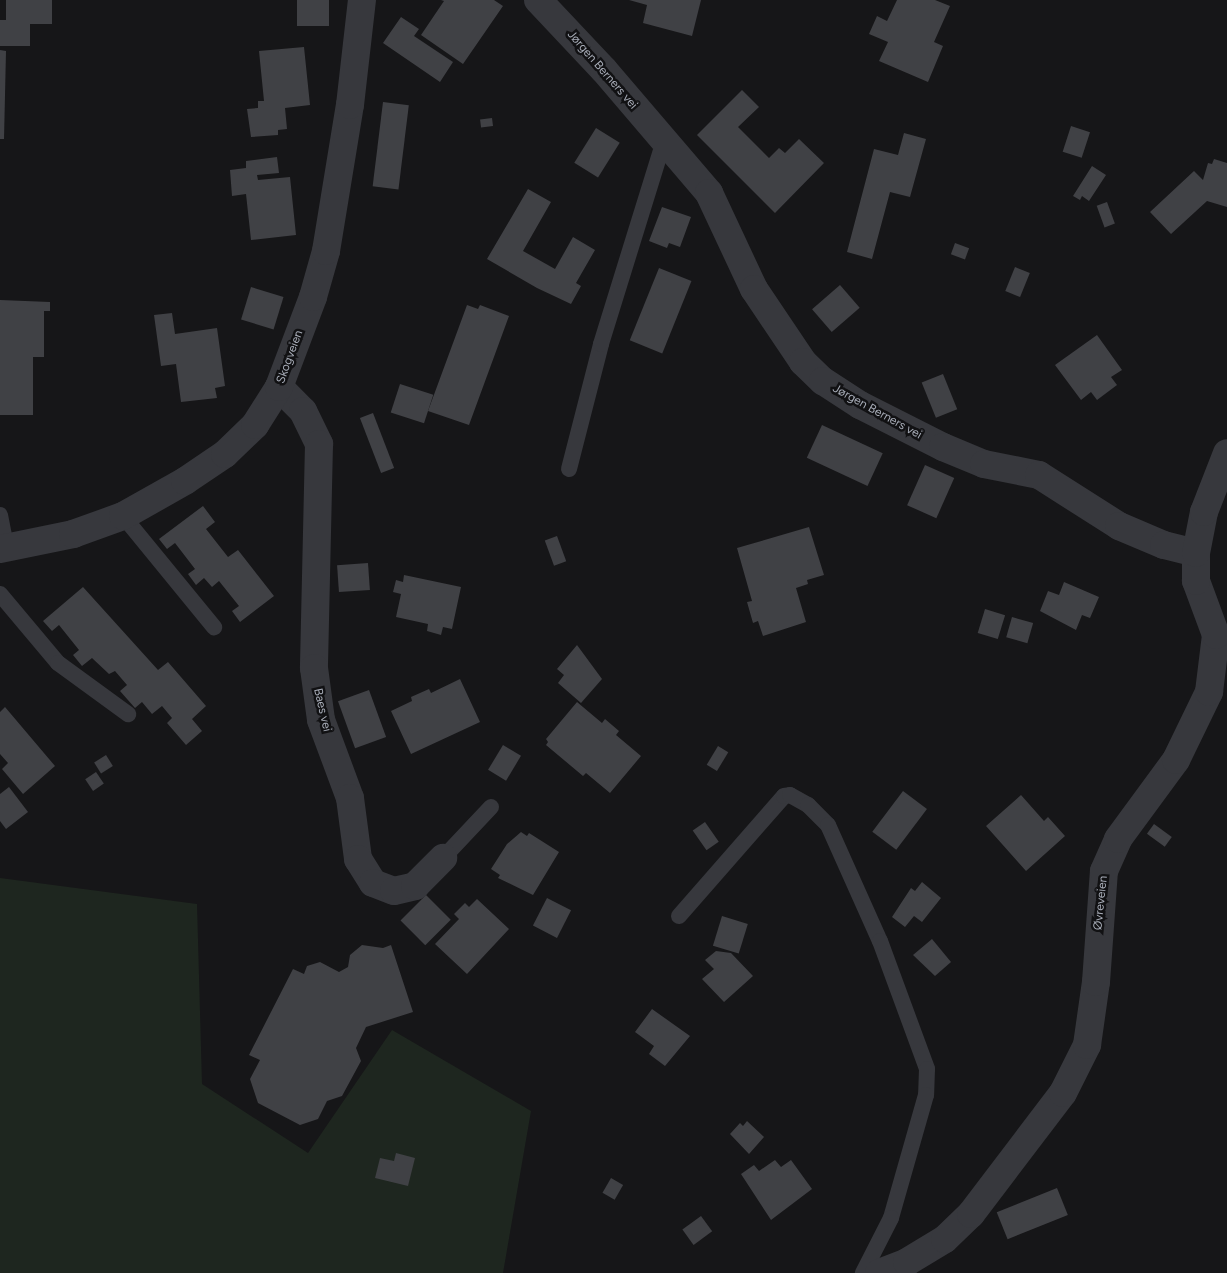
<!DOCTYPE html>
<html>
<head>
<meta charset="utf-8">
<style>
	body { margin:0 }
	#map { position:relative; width:1227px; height:1273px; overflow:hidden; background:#161618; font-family:Figtree,sans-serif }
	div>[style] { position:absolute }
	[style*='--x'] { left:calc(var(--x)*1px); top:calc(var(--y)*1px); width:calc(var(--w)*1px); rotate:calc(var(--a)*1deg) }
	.green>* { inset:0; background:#1e261f }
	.building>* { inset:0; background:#404145; transform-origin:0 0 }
	.service>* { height:16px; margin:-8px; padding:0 8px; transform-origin:8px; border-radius:8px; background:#37383d }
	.minor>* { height:28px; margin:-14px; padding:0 14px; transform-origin:14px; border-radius:14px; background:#37383d }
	span { translate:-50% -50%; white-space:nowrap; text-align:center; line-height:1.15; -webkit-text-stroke:5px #111113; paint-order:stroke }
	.street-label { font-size:12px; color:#a8adb8 }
</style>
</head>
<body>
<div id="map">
	<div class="green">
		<div style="clip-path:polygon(0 878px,197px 904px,202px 1084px,308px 1153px,392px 1030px,531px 1111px,503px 1273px,0 1273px)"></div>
	</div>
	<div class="building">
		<div style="clip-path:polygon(6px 0,52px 0,52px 24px,30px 24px,30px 46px,0 46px,0 20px,6px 20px)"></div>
		<div style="left:297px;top:0;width:32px;height:26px"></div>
		<div style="clip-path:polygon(441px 0,494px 0,503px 6px,463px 64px,421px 35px,444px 1px)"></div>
		<div style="clip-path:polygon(629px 0,701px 0,692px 36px,643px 23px,647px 5px)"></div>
		<div style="clip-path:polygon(897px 0,935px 0,950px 6px,934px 42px,943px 46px,928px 82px,879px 61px,888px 42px,869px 34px,877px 16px,887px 21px)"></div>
		<div style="clip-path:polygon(401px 17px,419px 29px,414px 36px,453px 62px,440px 82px,383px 43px)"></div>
		<div style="clip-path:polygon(304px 47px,310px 105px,285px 108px,287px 129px,278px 130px,278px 135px,251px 137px,247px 109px,258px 108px,258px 101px,264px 101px,259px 51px)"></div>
		<div style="clip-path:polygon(0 50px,6px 51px,4px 139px,0 139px)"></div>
		<div style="clip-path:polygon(742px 90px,759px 107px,738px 127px,769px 158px,779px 148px,785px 153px,799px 139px,824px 163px,775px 213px,697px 135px)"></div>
		<div style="left:383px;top:102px;width:26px;height:85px;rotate:7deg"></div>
		<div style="left:492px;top:118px;width:8px;height:12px;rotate:83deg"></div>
		<div style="left:1071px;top:126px;width:20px;height:27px;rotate:18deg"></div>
		<div style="left:596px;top:128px;width:28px;height:41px;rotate:32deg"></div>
		<div style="clip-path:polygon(904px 133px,926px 139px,910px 197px,890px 192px,872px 259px,847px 252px,874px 149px,898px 155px)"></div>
		<div style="clip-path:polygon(277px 157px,279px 173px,257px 175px,258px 180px,290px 177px,296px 235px,251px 240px,246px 194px,232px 196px,230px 170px,246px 168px,246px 161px)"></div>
		<div style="clip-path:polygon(1214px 159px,1227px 163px,1227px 207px,1207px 201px,1171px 234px,1150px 212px,1194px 171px,1203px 180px,1208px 163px,1212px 164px)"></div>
		<div style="clip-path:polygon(1092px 166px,1106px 175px,1089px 201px,1082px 196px,1080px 200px,1073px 196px)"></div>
		<div style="clip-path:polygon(528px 189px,551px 202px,523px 251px,555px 269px,573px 237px,595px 250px,576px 283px,581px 286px,571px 304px,537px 288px,487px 259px)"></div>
		<div style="left:1107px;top:202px;width:23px;height:11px;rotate:70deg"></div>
		<div style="clip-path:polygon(662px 207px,691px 217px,680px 247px,669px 243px,667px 248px,649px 241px)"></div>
		<div style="left:955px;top:243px;width:15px;height:12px;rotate:20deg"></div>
		<div style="left:1015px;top:267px;width:16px;height:26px;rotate:22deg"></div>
		<div style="left:659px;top:268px;width:35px;height:78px;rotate:22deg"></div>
		<div style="left:840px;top:285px;width:30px;height:37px;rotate:49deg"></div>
		<div style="left:251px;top:287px;width:34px;height:34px;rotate:17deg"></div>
		<div style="clip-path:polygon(0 300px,50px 302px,50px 311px,44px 311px,44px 357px,33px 357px,33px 415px,0 415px)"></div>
		<div style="clip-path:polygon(467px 305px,478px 309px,480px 305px,509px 316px,469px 425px,428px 411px)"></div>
		<div style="clip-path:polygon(172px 313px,175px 334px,217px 328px,225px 386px,215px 388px,217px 398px,181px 402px,176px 364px,161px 366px,154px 315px)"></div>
		<div style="clip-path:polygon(1097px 335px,1122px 370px,1111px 377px,1117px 385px,1097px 400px,1091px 392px,1081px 400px,1055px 365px)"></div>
		<div style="left:943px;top:374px;width:38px;height:23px;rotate:68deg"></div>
		<div style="left:400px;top:384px;width:35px;height:30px;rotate:18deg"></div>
		<div style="left:373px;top:413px;width:59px;height:14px;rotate:69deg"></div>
		<div style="left:822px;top:425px;width:67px;height:36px;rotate:25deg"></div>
		<div style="left:925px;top:465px;width:32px;height:44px;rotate:24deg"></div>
		<div style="clip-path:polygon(203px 506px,215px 522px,206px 529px,228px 557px,238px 550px,274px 596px,240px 622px,232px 611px,239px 606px,219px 581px,212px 587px,204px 578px,196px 585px,188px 574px,195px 569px,175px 543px,167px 549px,159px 539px)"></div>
		<div style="clip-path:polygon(809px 527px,824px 575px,807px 580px,808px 584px,796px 588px,806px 622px,763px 636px,758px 621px,753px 623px,747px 602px,752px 601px,737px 548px)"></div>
		<div style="left:557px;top:536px;width:27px;height:13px;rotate:70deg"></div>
		<div style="left:368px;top:563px;width:27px;height:31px;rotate:86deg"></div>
		<div style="clip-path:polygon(404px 575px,461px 587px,452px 629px,443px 627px,441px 635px,427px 631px,428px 624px,396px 617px,401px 594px,393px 592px,396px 580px,403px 582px)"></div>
		<div style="clip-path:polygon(1064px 582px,1099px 597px,1090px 618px,1082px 615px,1076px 630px,1040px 611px,1048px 591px,1059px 595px)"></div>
		<div style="clip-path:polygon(83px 587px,158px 670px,168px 662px,206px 706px,192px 719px,202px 731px,186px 745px,167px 723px,172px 718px,162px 706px,152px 714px,142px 702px,135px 708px,120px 691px,127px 685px,115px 671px,109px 674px,92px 658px,82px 666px,73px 655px,79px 650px,59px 625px,52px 631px,43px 621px)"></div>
		<div style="left:985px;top:609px;width:21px;height:25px;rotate:17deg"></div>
		<div style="left:1012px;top:617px;width:22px;height:21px;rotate:16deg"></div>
		<div style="clip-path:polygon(577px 645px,602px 679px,581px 703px,558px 683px,564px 675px,557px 669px)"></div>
		<div style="clip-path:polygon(460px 679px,480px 722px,411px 754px,391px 711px,412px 701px,411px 697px,429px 689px,431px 693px)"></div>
		<div style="left:369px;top:690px;width:50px;height:33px;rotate:70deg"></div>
		<div style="clip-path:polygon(577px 702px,602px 723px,605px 719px,619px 731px,616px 735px,641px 756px,610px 793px,586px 773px,583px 776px,546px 745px,548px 742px,546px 739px)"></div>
		<div style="clip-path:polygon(5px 707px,55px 766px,23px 794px,2px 769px,8px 763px,0 754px,0 712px)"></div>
		<div style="left:503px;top:745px;width:21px;height:29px;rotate:31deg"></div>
		<div style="left:718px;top:746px;width:12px;height:22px;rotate:31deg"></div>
		<div style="left:106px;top:755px;width:13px;height:14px;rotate:58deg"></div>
		<div style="left:96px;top:772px;width:14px;height:13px;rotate:56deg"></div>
		<div style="clip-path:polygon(9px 787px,28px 812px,6px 829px,0 821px,0 794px)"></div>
		<div style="left:903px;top:791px;width:30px;height:51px;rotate:37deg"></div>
		<div style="clip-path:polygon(1021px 795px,1044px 821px,1048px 817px,1065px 836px,1026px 871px,986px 826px)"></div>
		<div style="left:705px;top:822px;width:24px;height:15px;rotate:55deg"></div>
		<div style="left:1154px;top:824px;width:22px;height:12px;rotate:36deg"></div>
		<div style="clip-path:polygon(521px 832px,527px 836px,529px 833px,559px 852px,533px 895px,498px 878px,500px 875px,491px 869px,507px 844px)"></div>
		<div style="clip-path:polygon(922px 882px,941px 898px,922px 922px,914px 916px,905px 927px,892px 917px,911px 888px,915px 891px)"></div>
		<div style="left:426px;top:895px;width:35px;height:36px;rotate:45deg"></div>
		<div style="left:547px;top:898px;width:27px;height:31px;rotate:27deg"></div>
		<div style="clip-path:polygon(477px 899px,509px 929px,467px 974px,435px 944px,459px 919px,454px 914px,465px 903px,469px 907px)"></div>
		<div style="left:722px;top:916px;width:27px;height:31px;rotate:17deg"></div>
		<div style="clip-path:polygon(932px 939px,951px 962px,935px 976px,913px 955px)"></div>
		<div style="clip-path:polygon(362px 945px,383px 948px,391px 945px,413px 1012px,366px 1027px,356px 1048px,361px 1061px,342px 1096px,327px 1101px,318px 1119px,300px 1125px,258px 1103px,250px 1079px,260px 1060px,249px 1055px,293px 969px,304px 974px,307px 966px,320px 962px,339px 972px,348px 967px,350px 955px)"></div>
		<div style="clip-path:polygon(716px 951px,731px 953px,753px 976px,724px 1002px,702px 979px,714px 969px,705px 960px)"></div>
		<div style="clip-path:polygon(652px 1009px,690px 1036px,665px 1066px,649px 1054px,654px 1046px,635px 1032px)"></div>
		<div style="clip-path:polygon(747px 1121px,764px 1137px,749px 1154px,730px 1134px,740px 1123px,743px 1126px)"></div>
		<div style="clip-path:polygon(396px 1153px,415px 1158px,408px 1186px,375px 1178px,380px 1158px,394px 1161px)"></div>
		<div style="clip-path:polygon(775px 1160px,781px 1167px,791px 1160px,812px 1189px,771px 1220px,741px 1174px,754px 1165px,759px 1171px)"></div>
		<div style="left:611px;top:1178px;width:14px;height:17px;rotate:30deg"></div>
		<div style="left:1057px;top:1188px;width:29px;height:65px;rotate:68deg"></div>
		<div style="left:701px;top:1216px;width:19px;height:23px;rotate:54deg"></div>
	</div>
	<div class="service">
		<div style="--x:569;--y:469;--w:129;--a:-75.6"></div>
		<div style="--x:601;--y:344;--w:213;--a:-72.8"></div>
		<div style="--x:0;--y:515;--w:33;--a:79"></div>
		<div style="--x:123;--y:516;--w:144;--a:50.7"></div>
		<div style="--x:0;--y:594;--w:90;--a:50"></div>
		<div style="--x:58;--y:663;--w:87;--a:36.1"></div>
		<div style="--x:443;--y:858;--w:70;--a:-46.7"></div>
		<div style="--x:679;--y:916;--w:159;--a:-48.8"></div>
		<div style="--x:784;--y:796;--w:6;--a:-9"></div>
		<div style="--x:790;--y:795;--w:21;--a:29"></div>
		<div style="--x:808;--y:805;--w:28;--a:45"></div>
		<div style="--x:828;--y:825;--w:127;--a:65.9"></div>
		<div style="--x:880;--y:941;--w:136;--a:69.8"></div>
		<div style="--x:927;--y:1069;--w:26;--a:92"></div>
		<div style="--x:926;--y:1095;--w:128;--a:105.9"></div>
		<div style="--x:891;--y:1218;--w:62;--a:117"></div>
	</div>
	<div class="minor">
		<div style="--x:538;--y:0;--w:96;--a:46.7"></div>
		<div style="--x:604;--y:70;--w:162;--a:49.5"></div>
		<div style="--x:709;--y:193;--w:106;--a:64.9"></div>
		<div style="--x:754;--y:289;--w:88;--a:56.1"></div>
		<div style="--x:803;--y:362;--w:28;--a:44"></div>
		<div style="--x:823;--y:381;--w:44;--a:33"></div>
		<div style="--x:860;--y:405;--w:93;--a:26.8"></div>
		<div style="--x:943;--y:447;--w:44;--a:22.5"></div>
		<div style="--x:984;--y:464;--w:56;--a:11.3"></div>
		<div style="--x:1039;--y:475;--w:95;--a:32.5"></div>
		<div style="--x:1119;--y:526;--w:49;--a:22.9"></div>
		<div style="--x:1164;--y:545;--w:33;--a:14"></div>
		<div style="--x:279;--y:387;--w:34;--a:45"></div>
		<div style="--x:303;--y:411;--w:37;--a:64"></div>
		<div style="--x:319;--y:444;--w:224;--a:91.3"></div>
		<div style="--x:314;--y:668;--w:52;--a:82.3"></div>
		<div style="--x:321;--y:720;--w:83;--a:69.6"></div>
		<div style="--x:350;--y:798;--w:62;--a:82.5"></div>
		<div style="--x:358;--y:859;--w:28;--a:58"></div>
		<div style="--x:373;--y:883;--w:22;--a:21"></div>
		<div style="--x:394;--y:891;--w:22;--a:-13"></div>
		<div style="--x:415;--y:886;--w:40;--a:-45"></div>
		<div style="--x:0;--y:549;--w:75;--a:-11.6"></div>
		<div style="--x:73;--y:534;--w:53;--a:-19.8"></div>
		<div style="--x:123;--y:516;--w:71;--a:-29.4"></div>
		<div style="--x:185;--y:481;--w:48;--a:-34"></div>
		<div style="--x:225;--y:454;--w:42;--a:-44"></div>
		<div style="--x:255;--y:425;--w:45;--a:-57.7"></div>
		<div style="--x:279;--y:387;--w:96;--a:-69.3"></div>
		<div style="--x:313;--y:297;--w:48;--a:-74.2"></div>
		<div style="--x:326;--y:251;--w:148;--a:-80.7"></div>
		<div style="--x:350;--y:105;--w:106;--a:-83.5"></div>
		<div style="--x:879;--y:1273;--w:30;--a:-21"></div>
		<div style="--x:907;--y:1262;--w:44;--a:-31.2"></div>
		<div style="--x:945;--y:1239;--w:36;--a:-44"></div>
		<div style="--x:971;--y:1214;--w:152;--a:-52.8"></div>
		<div style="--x:1063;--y:1093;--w:54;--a:-63.4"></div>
		<div style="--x:1087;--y:1045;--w:64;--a:-81.9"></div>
		<div style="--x:1096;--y:982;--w:111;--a:-85.9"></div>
		<div style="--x:1104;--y:871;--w:35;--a:-66"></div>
		<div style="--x:1118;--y:839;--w:98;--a:-53.7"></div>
		<div style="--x:1176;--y:760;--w:76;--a:-64.1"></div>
		<div style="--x:1209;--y:692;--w:57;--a:-83"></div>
		<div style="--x:1216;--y:635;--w:58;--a:-110.3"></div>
		<div style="--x:1196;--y:581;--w:28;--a:-90"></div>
		<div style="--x:1196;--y:553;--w:42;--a:-79"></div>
		<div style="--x:1204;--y:512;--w:63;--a:-68.7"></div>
	</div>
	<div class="street-label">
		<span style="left:602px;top:70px;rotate:49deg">Jørgen Berners vei</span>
		<span style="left:290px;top:357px;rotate:-70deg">Skogveien</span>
		<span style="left:877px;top:412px;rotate:29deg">Jørgen Berners vei</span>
		<span style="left:322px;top:710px;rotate:77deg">Baes vei</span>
		<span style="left:1101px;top:903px;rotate:-84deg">Øvreveien</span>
	</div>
</div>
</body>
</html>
